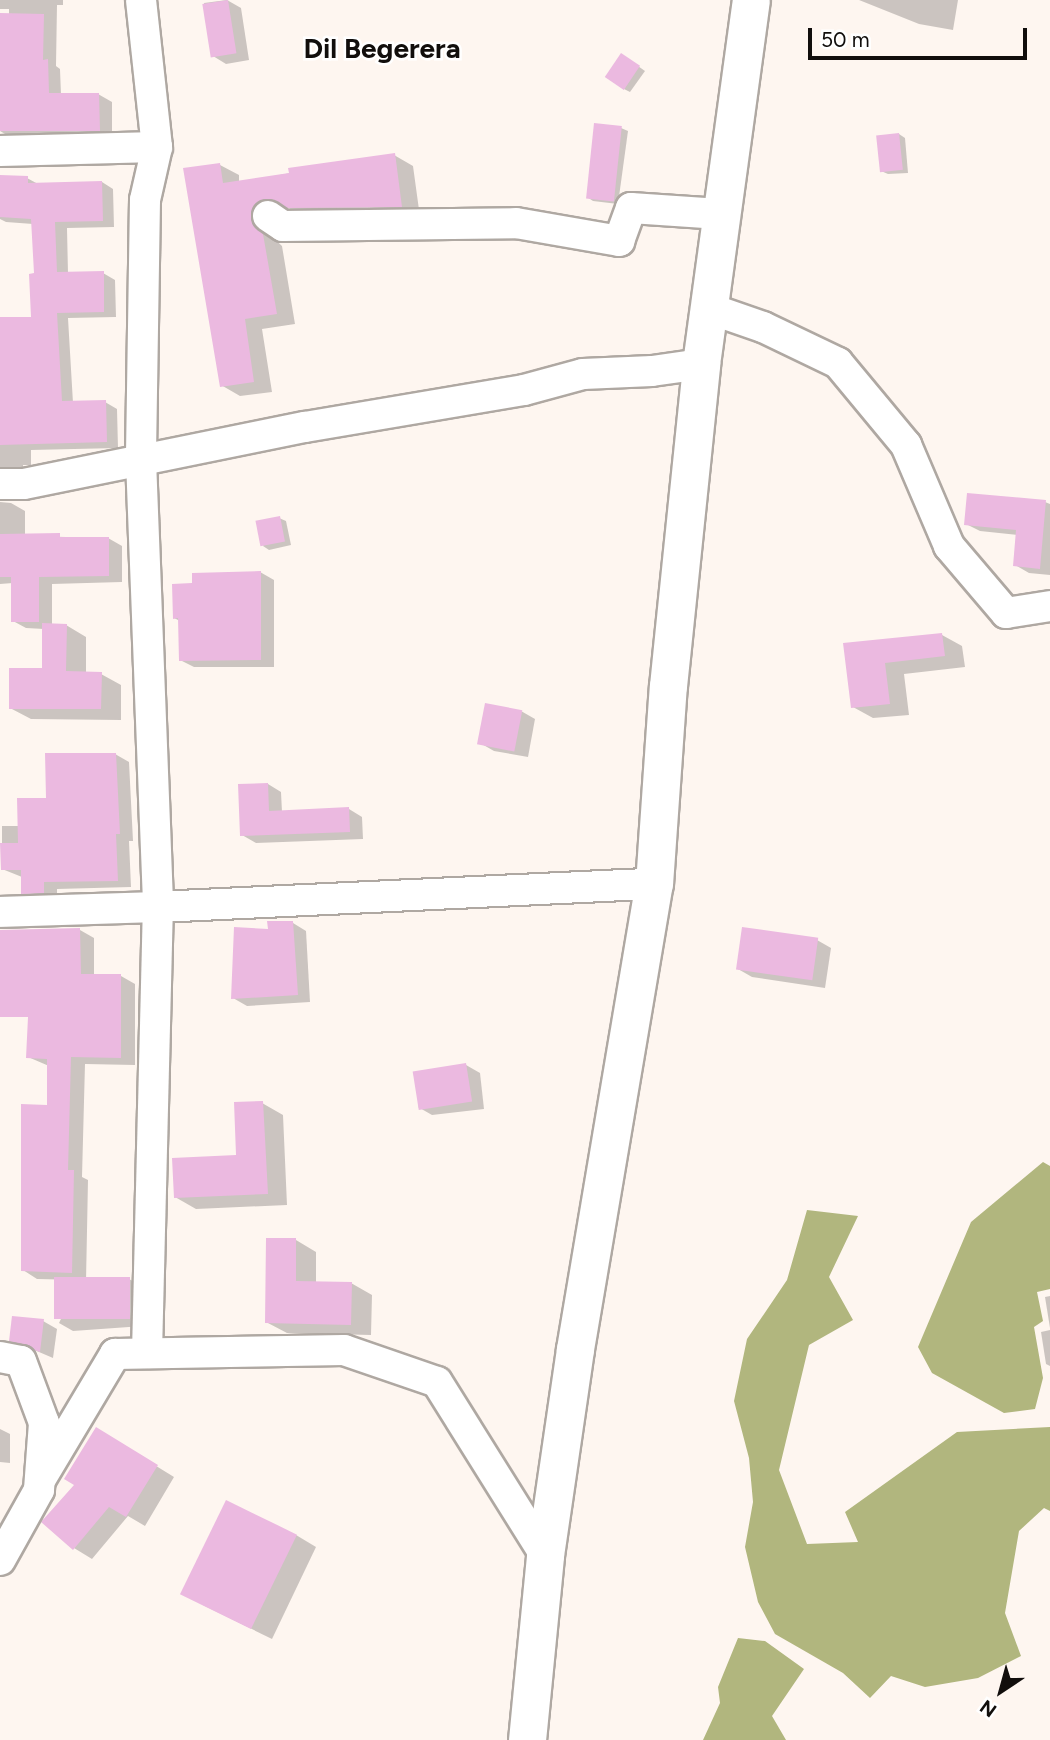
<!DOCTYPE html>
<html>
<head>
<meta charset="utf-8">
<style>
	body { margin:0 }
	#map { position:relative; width:1050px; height:1740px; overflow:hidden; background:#fef6f0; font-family:Figtree,sans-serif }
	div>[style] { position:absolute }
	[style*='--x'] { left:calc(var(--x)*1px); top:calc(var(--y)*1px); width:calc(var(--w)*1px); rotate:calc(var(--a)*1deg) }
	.forest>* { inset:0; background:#b1b67e }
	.shadow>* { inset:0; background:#0003 }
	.building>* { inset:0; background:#ebb9e0; transform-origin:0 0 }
	.roads { filter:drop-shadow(2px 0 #afa8a2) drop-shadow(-2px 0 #afa8a2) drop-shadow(0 2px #afa8a2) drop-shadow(0 -2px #afa8a2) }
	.minor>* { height:30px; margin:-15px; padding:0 15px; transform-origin:15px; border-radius:15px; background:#fff }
	.major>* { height:37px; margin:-18.5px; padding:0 18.5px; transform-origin:18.5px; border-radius:18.5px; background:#fff }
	span { translate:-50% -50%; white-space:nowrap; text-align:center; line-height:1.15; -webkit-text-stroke:5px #fff; paint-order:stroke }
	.district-label { font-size:28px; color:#110e0c; font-weight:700 }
	.north { position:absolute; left:966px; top:1656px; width:70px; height:70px; -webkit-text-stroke:5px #fff; paint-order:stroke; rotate:216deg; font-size:19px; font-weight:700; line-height:28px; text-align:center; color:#110e0c }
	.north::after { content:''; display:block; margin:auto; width:24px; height:32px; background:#110e0c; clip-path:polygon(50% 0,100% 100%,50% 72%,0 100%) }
	.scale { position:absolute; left:808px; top:28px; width:219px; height:32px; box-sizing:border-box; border:4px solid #110e0c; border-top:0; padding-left:9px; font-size:21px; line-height:24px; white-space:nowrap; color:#110e0c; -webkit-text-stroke:5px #fff; paint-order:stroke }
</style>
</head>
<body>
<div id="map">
	<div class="forest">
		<div style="clip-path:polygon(1043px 1162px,1050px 1166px,1050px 1289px,1037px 1292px,1043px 1321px,1034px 1327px,1043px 1378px,1035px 1409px,1004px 1413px,932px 1373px,918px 1347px,971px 1222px)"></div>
		<div style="clip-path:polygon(807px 1210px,858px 1216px,829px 1277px,853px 1320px,809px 1345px,779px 1470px,807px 1544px,858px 1542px,845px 1512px,957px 1432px,1050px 1427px,1050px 1511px,1044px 1508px,1019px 1531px,1005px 1613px,1021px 1656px,978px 1678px,925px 1687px,891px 1676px,870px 1698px,843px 1673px,775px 1634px,758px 1602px,745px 1547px,753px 1502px,749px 1458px,734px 1401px,747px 1339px,787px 1280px)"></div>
		<div style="clip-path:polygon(738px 1638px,765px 1641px,804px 1669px,772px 1716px,786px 1740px,703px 1740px,720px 1703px,718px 1687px)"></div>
	</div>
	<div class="shadow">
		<div style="clip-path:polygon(0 0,63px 0,63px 5px,57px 5px,56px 66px,60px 69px,61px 95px,98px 94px,112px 102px,112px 138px,12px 138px,0 131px,0 53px,9px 53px,9px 9px,0 9px)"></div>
		<div style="clip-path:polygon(227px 0,241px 8px,249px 60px,226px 64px,213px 56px,204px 3px)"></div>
		<div style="clip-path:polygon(859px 0,958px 0,953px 30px,919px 24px)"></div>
		<div style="clip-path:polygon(628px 59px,645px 71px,630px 92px,624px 89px)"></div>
		<div style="clip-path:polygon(621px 128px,628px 131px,618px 204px,593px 201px,587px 197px)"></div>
		<div style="clip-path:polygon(899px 134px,905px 138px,908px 173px,888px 174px,881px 171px)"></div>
		<div style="clip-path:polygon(394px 155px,413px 166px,420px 217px,308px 218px,288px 208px,272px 216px,270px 235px,282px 246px,295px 324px,262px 329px,272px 392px,240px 396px,221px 385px,220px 165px,239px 175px,239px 182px)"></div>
		<div style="clip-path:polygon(0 177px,27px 178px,38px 184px,102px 182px,113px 189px,114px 227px,67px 228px,68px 273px,103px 273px,115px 280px,116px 317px,68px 318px,73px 403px,105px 402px,117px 409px,118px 448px,31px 450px,31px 465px,23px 465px,23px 472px,0 476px,0 318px,33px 319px,36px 275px,33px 224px,6px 222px,0 219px)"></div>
		<div style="clip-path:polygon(0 502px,11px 503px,25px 511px,25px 536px,108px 538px,122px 546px,122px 582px,52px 584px,52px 625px,66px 625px,86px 637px,86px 673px,101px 674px,121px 685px,121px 720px,31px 719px,10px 708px,44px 670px,44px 629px,26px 628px,13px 621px,13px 583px,0 584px)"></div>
		<div style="clip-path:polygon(1045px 502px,1050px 504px,1050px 575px,1029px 573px,1015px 565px,1018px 535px,980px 531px,966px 524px)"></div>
		<div style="clip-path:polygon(279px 518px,286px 521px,291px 545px,269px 550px,263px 546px)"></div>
		<div style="clip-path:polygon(260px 572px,274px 580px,274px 667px,194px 667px,180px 660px,180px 621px,174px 618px,194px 585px)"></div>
		<div style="clip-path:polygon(942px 635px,962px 646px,965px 667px,904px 674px,909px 715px,873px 718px,853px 707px,845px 645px)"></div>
		<div style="clip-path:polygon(521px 711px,535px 719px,528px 757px,494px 751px,480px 743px)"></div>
		<div style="clip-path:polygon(115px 754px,129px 762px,133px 841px,129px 841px,131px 887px,57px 889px,57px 900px,36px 901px,22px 893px,22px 877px,2px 869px,2px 826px,19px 826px,47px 800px)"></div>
		<div style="clip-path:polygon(268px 784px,281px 792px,282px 812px,349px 809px,362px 817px,363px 839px,256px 843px,242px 835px)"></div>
		<div style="clip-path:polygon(293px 923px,306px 931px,310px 1002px,247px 1006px,233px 998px)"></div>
		<div style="clip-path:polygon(80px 930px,94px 938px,94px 976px,121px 976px,135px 984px,135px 1065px,85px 1064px,82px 1177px,88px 1180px,86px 1282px,129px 1279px,143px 1287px,143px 1326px,73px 1331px,59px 1323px,80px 1280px,37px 1279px,23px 1270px,48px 1107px,49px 1066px,28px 1057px)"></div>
		<div style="clip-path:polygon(817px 940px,831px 948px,825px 988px,752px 977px,738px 969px)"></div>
		<div style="clip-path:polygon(466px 1065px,480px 1073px,484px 1109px,432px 1115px,418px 1107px)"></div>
		<div style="clip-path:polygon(262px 1103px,283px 1115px,287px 1205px,196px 1209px,175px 1197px,238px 1157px)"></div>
		<div style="clip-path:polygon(296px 1240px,316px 1252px,316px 1283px,351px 1283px,372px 1295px,371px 1335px,287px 1333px,266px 1322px)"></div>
		<div style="clip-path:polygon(1050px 1296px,1050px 1328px,1045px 1297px)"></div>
		<div style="clip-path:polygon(43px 1321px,57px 1329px,53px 1358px,11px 1340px)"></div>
		<div style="clip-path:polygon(1050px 1330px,1050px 1366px,1046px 1364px,1041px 1332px)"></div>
		<div style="clip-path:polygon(0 1429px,10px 1434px,10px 1463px,0 1462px)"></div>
		<div style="clip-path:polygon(114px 1440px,174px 1477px,145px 1526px,128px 1516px,92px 1559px,74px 1548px)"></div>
		<div style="clip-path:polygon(296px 1535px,316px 1547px,272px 1639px,203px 1605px)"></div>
	</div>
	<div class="building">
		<div style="left:228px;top:0;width:54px;height:26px;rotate:81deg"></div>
		<div style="clip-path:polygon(0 13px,44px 14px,43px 60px,48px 59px,49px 93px,99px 93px,100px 131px,0 131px)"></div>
		<div style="left:621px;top:53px;width:23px;height:29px;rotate:34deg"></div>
		<div style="left:594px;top:123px;width:28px;height:76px;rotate:6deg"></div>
		<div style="left:899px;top:133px;width:37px;height:23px;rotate:84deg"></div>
		<div style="clip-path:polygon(395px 153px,402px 207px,288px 208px,268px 199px,254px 206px,252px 223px,263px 234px,277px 314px,245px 319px,254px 382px,220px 387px,183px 168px,220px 163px,223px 183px,289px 173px,288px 168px)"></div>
		<div style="clip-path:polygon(0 175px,28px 176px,28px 183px,102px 181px,103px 221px,55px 222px,57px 272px,104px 271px,104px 312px,57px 313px,62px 401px,106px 400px,107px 442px,0 445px,0 317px,31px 317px,29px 274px,34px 273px,31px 219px,0 217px)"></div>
		<div style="clip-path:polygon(967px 493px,1046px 500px,1040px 569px,1013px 566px,1016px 530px,964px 525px)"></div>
		<div style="left:280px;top:516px;width:26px;height:25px;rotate:79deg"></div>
		<div style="clip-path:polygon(60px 533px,60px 537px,109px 537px,109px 576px,39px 577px,39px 622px,11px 622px,11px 577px,0 577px,0 534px)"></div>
		<div style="clip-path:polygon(261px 571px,261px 660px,179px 661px,178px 618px,173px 619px,172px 584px,192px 583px,192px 573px)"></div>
		<div style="clip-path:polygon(42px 623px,67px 624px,66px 671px,102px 672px,101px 709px,9px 709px,9px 668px,42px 668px)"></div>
		<div style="clip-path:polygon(942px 633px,945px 656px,885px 663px,890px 704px,851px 708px,843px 643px)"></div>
		<div style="left:485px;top:703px;width:38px;height:42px;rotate:11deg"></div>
		<div style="clip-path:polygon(45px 753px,116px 753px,120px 834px,116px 834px,118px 881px,44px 882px,44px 893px,21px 894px,21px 870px,1px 870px,0 843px,18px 843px,17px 798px,46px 798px)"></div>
		<div style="clip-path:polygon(268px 783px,269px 811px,349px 807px,350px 832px,240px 836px,238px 784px)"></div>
		<div style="clip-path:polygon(267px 921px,293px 921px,298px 995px,231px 999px,234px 927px,268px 929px)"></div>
		<div style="left:742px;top:927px;width:77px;height:43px;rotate:8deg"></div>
		<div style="clip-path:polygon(80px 928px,81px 974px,121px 974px,121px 1058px,71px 1057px,68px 1170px,74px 1170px,72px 1273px,21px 1271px,21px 1104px,47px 1105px,47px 1059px,26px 1058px,28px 1017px,0 1017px,0 930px)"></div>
		<div style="left:466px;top:1063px;width:39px;height:54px;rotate:81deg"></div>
		<div style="clip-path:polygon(263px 1101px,268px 1194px,174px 1198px,172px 1158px,236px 1155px,234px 1102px)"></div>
		<div style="clip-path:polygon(266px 1238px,296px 1238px,296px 1281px,352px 1282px,351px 1325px,265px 1323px)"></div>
		<div style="left:130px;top:1277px;width:42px;height:76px;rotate:90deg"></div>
		<div style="clip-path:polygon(12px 1316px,44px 1319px,40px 1352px,9px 1341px)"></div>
		<div style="clip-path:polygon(96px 1427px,158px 1465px,126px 1517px,109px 1507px,73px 1550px,41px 1522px,74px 1485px,64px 1479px)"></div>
		<div style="left:226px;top:1500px;width:79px;height:105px;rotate:26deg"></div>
	</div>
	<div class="roads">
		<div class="minor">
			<div style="--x:141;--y:0;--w:148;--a:83.8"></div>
			<div style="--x:0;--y:151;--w:157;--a:-1.5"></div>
			<div style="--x:157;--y:147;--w:54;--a:102.8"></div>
			<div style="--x:145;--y:200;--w:260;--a:90.9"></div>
			<div style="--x:141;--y:460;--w:447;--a:87.8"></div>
			<div style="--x:158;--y:907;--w:158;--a:178.2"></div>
			<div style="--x:268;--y:216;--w:18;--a:34"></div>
			<div style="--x:283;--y:226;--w:233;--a:-0.7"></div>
			<div style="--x:516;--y:223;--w:105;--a:9.9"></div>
			<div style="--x:619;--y:241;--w:35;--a:-70"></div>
			<div style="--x:631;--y:208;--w:89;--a:3.9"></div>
			<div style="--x:708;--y:308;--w:58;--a:19.1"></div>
			<div style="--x:763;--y:327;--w:83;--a:25.6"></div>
			<div style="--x:838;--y:363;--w:107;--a:50.3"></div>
			<div style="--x:906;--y:445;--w:110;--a:66.9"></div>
			<div style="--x:949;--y:546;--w:88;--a:49.6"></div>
			<div style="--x:1006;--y:613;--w:45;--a:-9"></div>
			<div style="--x:0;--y:484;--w:24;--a:0"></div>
			<div style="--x:24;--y:484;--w:287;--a:-11.5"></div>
			<div style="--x:305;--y:427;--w:222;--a:-9.6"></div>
			<div style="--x:524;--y:390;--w:61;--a:-15.2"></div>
			<div style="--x:583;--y:374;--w:69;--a:-2.5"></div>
			<div style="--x:652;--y:371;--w:49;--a:-8.1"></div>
			<div style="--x:147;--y:1353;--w:446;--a:-88.6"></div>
			<div style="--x:158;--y:907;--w:497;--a:-2.7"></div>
			<div style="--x:0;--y:1357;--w:21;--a:11"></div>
			<div style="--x:21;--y:1361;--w:66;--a:69.6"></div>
			<div style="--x:44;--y:1423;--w:67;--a:94.3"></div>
			<div style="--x:39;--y:1490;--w:80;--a:119.1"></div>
			<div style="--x:40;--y:1480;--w:147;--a:-59.2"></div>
			<div style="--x:115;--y:1354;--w:229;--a:-1"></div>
			<div style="--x:344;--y:1350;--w:98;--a:19"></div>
			<div style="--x:437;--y:1382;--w:204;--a:58"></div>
		</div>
		<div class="major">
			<div style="--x:527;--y:1740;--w:186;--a:-84.4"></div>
			<div style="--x:545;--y:1555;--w:208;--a:-81.7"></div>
			<div style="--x:575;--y:1349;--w:472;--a:-80.4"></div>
			<div style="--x:654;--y:884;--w:198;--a:-86"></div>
			<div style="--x:668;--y:686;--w:324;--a:-84.1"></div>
			<div style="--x:701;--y:364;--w:367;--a:-82.2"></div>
		</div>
	</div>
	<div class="district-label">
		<span style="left:382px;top:48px">Dil Begerera</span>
	</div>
	<div class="north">N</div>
	<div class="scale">50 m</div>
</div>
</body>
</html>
